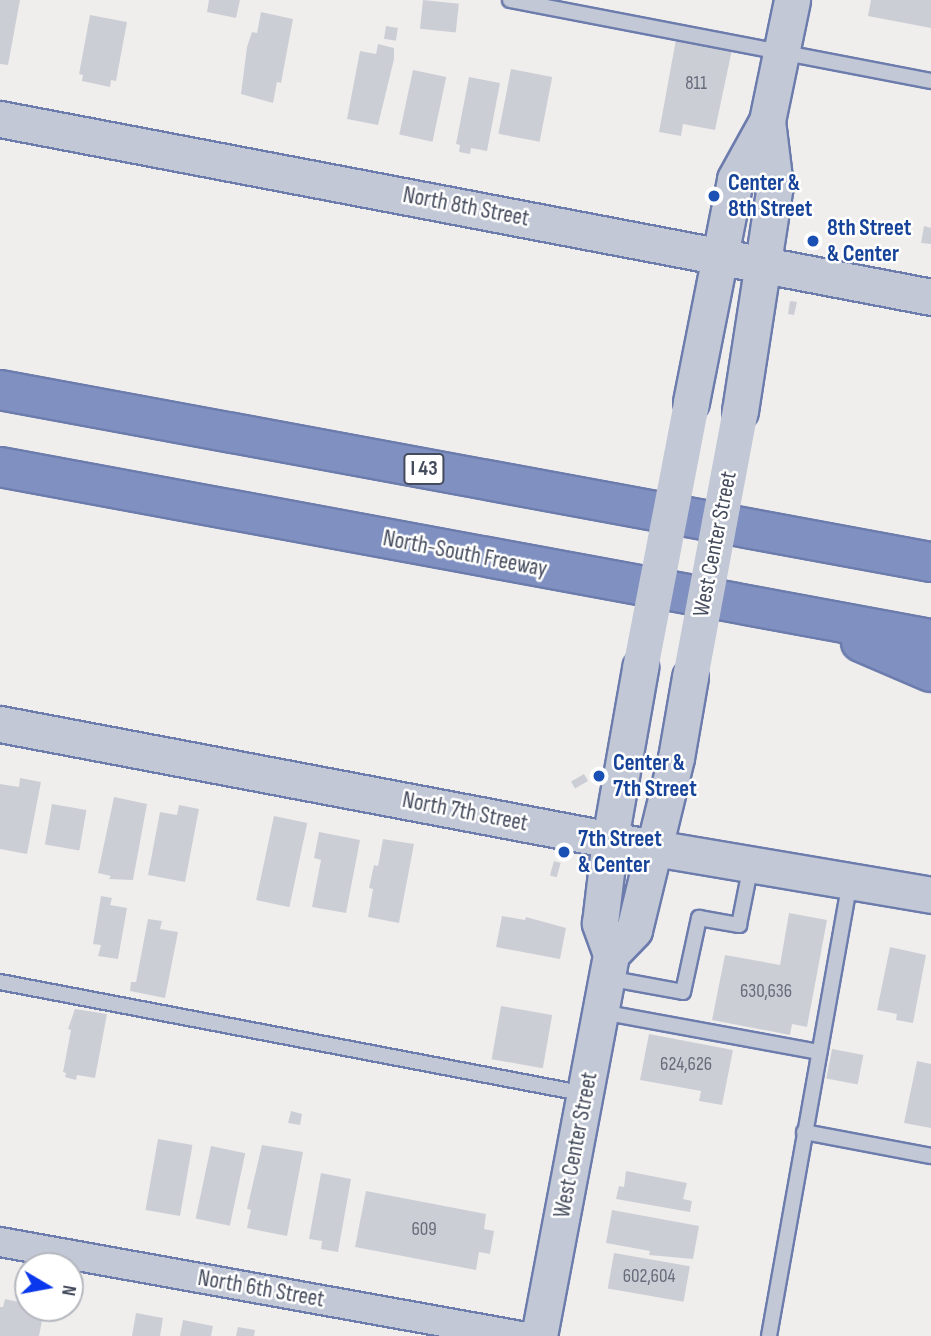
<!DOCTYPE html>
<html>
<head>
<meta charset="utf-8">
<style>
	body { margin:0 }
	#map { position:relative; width:931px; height:1336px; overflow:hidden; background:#f0eeed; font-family:"Sofia Sans Condensed",sans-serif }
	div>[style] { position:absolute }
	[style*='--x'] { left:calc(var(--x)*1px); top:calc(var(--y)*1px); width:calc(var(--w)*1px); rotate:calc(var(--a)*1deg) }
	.building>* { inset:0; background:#ccced6; transform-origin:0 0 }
	.roads { filter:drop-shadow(2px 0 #6c7cac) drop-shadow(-2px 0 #6c7cac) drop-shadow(0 2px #6c7cac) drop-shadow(0 -2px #6c7cac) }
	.service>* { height:14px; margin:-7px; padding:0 7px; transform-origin:7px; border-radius:7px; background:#c2c8d6 }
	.minor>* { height:28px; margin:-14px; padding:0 14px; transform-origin:14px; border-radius:14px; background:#c2c8d6 }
	.tertiary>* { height:35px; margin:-17.5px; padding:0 17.5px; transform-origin:17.5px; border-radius:17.5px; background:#c2c8d6 }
	.motorway>* { height:38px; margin:-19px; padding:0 19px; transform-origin:19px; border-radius:19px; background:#8091c1 }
	.tertiary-bridge>* { height:35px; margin:-17.5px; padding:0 17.5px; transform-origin:17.5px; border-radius:17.5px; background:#c2c8d6 }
	.dots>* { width:19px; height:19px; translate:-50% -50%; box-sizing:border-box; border:4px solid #fff; border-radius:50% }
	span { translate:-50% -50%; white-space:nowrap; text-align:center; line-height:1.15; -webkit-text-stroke:5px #fff; paint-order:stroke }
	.number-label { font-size:19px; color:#666c7a }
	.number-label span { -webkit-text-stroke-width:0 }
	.shield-label span { padding:2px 5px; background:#fff; border:2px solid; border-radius:5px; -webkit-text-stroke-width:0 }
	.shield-label { font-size:21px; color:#444b5c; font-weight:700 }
	.transit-label { font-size:23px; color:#164399; font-weight:700 }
	.left { translate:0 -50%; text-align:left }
	.street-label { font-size:23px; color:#444b5c }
	.north { position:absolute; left:14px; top:1252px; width:70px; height:70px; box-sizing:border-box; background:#fff; border:2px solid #b4b7be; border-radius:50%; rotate:100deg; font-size:19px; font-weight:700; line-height:28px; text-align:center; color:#444b5c }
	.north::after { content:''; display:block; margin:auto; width:24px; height:32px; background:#0a38ed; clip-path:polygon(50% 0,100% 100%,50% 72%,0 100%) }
</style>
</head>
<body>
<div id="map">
	<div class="building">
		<div style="clip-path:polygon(0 0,20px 0,8px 65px,0 64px)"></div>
		<div style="clip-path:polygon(209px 0,240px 0,236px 18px,207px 12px)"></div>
		<div style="left:423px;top:0;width:36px;height:29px;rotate:6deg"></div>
		<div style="clip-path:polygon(871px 0,931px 0,931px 28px,868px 16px)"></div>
		<div style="clip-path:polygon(261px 12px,293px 19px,281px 83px,277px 82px,273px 103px,241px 94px,247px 47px,252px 32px,257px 33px)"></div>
		<div style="clip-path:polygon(90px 15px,127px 22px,116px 81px,111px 80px,110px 87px,82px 81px,83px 75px,79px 74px)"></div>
		<div style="left:386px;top:26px;width:12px;height:13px;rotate:9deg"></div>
		<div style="clip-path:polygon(677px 34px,733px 45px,715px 130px,683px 124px,681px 136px,659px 132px)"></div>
		<div style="clip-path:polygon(378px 44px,394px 48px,394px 59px,378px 125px,347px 119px,360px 51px,376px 54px)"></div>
		<div style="left:511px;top:69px;width:42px;height:66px;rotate:11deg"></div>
		<div style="left:413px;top:70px;width:34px;height:66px;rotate:12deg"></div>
		<div style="clip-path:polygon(469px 77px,500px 83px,487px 151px,471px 148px,470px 154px,459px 152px,460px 145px,456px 144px)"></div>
		<div style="clip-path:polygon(924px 226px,931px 228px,931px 244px,921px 243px)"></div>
		<div style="clip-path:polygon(790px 301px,797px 302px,794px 315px,788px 314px)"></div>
		<div style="left:584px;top:774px;width:8px;height:15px;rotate:60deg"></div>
		<div style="clip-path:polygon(20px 778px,41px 782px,27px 854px,0 849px,0 784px,19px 787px)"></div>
		<div style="clip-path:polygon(114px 797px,147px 804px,133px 880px,109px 879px,111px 876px,98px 873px)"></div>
		<div style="left:52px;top:804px;width:35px;height:41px;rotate:10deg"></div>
		<div style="clip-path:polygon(179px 805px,199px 809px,185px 882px,148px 875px,160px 812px,177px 815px)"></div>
		<div style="left:274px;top:816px;width:34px;height:86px;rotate:12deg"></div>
		<div style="clip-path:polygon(319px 832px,360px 840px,346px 913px,312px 907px,321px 860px,314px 858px)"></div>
		<div style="clip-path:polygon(383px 839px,414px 844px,399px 923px,368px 917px,373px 889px,369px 888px,374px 865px,378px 866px)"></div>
		<div style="left:554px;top:861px;width:7px;height:15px;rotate:16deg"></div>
		<div style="clip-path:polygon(101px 896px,112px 898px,110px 905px,127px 908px,118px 959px,98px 956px,101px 945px,93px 944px)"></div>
		<div style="clip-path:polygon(789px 913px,827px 920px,807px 1027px,792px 1024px,790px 1035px,712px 1020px,725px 955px,780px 965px)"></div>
		<div style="clip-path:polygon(502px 916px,525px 920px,526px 917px,566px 928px,560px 959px,496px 947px)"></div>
		<div style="clip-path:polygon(148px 919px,162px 921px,160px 929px,178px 932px,165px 998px,130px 991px,131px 982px,136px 982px)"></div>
		<div style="clip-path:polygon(890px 947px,926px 955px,913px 1023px,896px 1020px,897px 1014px,877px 1010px)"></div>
		<div style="left:501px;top:1006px;width:52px;height:54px;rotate:10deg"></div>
		<div style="clip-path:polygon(75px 1009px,107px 1014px,95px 1078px,77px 1075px,76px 1080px,65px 1077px,66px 1073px,63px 1072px,71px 1030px,68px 1029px)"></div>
		<div style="clip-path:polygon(649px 1034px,733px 1050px,722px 1105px,699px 1101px,701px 1091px,640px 1080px)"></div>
		<div style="left:832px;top:1049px;width:32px;height:30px;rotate:11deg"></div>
		<div style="clip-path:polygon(917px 1061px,931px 1064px,931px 1128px,904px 1123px)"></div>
		<div style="clip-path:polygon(291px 1111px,302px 1114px,300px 1125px,288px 1123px)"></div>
		<div style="left:158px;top:1139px;width:35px;height:72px;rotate:10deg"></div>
		<div style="clip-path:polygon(262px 1145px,303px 1152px,287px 1236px,247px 1228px,251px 1210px,247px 1209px)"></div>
		<div style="left:211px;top:1146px;width:35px;height:74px;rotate:12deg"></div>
		<div style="clip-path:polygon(626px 1171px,687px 1183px,683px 1199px,692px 1201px,690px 1212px,616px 1199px,619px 1186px,624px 1187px)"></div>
		<div style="clip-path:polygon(321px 1173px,351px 1179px,338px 1252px,321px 1249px,322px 1241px,309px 1239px)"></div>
		<div style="clip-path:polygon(366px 1191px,486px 1214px,484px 1229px,494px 1231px,490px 1254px,479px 1252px,476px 1270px,355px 1247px)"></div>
		<div style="clip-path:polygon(612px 1210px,699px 1226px,693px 1259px,649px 1255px,650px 1251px,606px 1243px)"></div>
		<div style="left:614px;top:1253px;width:77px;height:36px;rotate:10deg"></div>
		<div style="clip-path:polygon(5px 1299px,28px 1304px,29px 1312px,43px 1315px,39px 1336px,0 1336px,0 1307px,3px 1307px)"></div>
		<div style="clip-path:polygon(136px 1313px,163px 1318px,160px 1336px,132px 1336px)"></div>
		<div style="clip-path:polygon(183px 1320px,213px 1326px,211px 1336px,180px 1336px)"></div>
		<div style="clip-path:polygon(238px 1327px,255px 1330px,254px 1336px,236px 1336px)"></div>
	</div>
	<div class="roads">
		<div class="service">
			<div style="--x:510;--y:0;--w:429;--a:10.9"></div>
			<div style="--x:607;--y:978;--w:77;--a:10.4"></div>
			<div style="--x:683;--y:992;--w:76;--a:-77.8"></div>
			<div style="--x:699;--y:918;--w:41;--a:9.9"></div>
			<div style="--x:739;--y:925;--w:61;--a:-78.7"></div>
			<div style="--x:0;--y:982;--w:597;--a:10.82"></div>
			<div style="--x:601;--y:1012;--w:222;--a:10.4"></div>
			<div style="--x:804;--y:1132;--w:129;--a:10.7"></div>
			<div style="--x:769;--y:1336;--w:460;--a:-79.9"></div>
		</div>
		<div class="minor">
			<div style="--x:0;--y:1242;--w:529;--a:10.23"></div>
		</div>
		<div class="tertiary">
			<div style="--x:0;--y:119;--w:948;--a:10.82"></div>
			<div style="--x:691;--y:402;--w:227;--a:-78.8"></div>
			<div style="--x:735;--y:179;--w:66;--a:-61.1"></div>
			<div style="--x:767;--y:121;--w:124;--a:-78.3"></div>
			<div style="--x:740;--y:411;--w:228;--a:-81.2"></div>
			<div style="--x:775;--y:186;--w:65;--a:-97"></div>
			<div style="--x:0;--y:724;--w:666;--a:10.74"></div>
			<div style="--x:654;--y:848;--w:281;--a:9.6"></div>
			<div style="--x:611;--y:954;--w:33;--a:-46"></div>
			<div style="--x:634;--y:930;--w:177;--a:-76.3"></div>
			<div style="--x:676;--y:758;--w:82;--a:-80.2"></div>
			<div style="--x:539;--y:1336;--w:389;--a:-79.3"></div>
			<div style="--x:611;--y:954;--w:33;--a:-110"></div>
			<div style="--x:600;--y:923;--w:85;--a:-83.2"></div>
			<div style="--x:610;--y:839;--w:174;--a:-80"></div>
		</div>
		<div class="motorway">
			<div style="--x:0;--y:390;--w:947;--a:10.47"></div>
			<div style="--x:0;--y:467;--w:947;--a:10.47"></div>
			<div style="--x:861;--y:642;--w:76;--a:23.2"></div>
		</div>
	</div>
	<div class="tertiary-bridge">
		<div style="--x:640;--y:668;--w:271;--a:-79.1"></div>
		<div style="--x:690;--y:677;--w:271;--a:-79.4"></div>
	</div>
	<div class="dots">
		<div style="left:714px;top:196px;background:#1a4fb4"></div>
		<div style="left:813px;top:241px;background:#1a4fb4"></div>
		<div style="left:599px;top:776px;background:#1a4fb4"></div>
		<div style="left:564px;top:852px;background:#1a4fb4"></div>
	</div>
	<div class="number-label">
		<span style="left:696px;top:84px">811</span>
		<span style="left:766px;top:992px">630,636</span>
		<span style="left:686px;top:1065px">624,626</span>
		<span style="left:424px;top:1230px">609</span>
		<span style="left:649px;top:1277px">602,604</span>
	</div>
	<div class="shield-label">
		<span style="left:424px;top:469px">I 43</span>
	</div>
	<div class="transit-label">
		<span class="left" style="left:728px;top:196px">Center &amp;<br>8th Street</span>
		<span class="left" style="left:827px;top:241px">8th Street<br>&amp; Center</span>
		<span class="left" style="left:613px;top:776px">Center &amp;<br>7th Street</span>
		<span class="left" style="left:578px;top:852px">7th Street<br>&amp; Center</span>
	</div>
	<div class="street-label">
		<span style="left:466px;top:207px;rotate:11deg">North 8th Street</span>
		<span style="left:715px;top:544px;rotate:-79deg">West Center Street</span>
		<span style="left:465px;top:554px;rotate:11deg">North-South Freeway</span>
		<span style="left:465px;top:812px;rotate:11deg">North 7th Street</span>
		<span style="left:576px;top:1145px;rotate:-79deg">West Center Street</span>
		<span style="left:261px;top:1289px;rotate:10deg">North 6th Street</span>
	</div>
	<div class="north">N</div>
</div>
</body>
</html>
